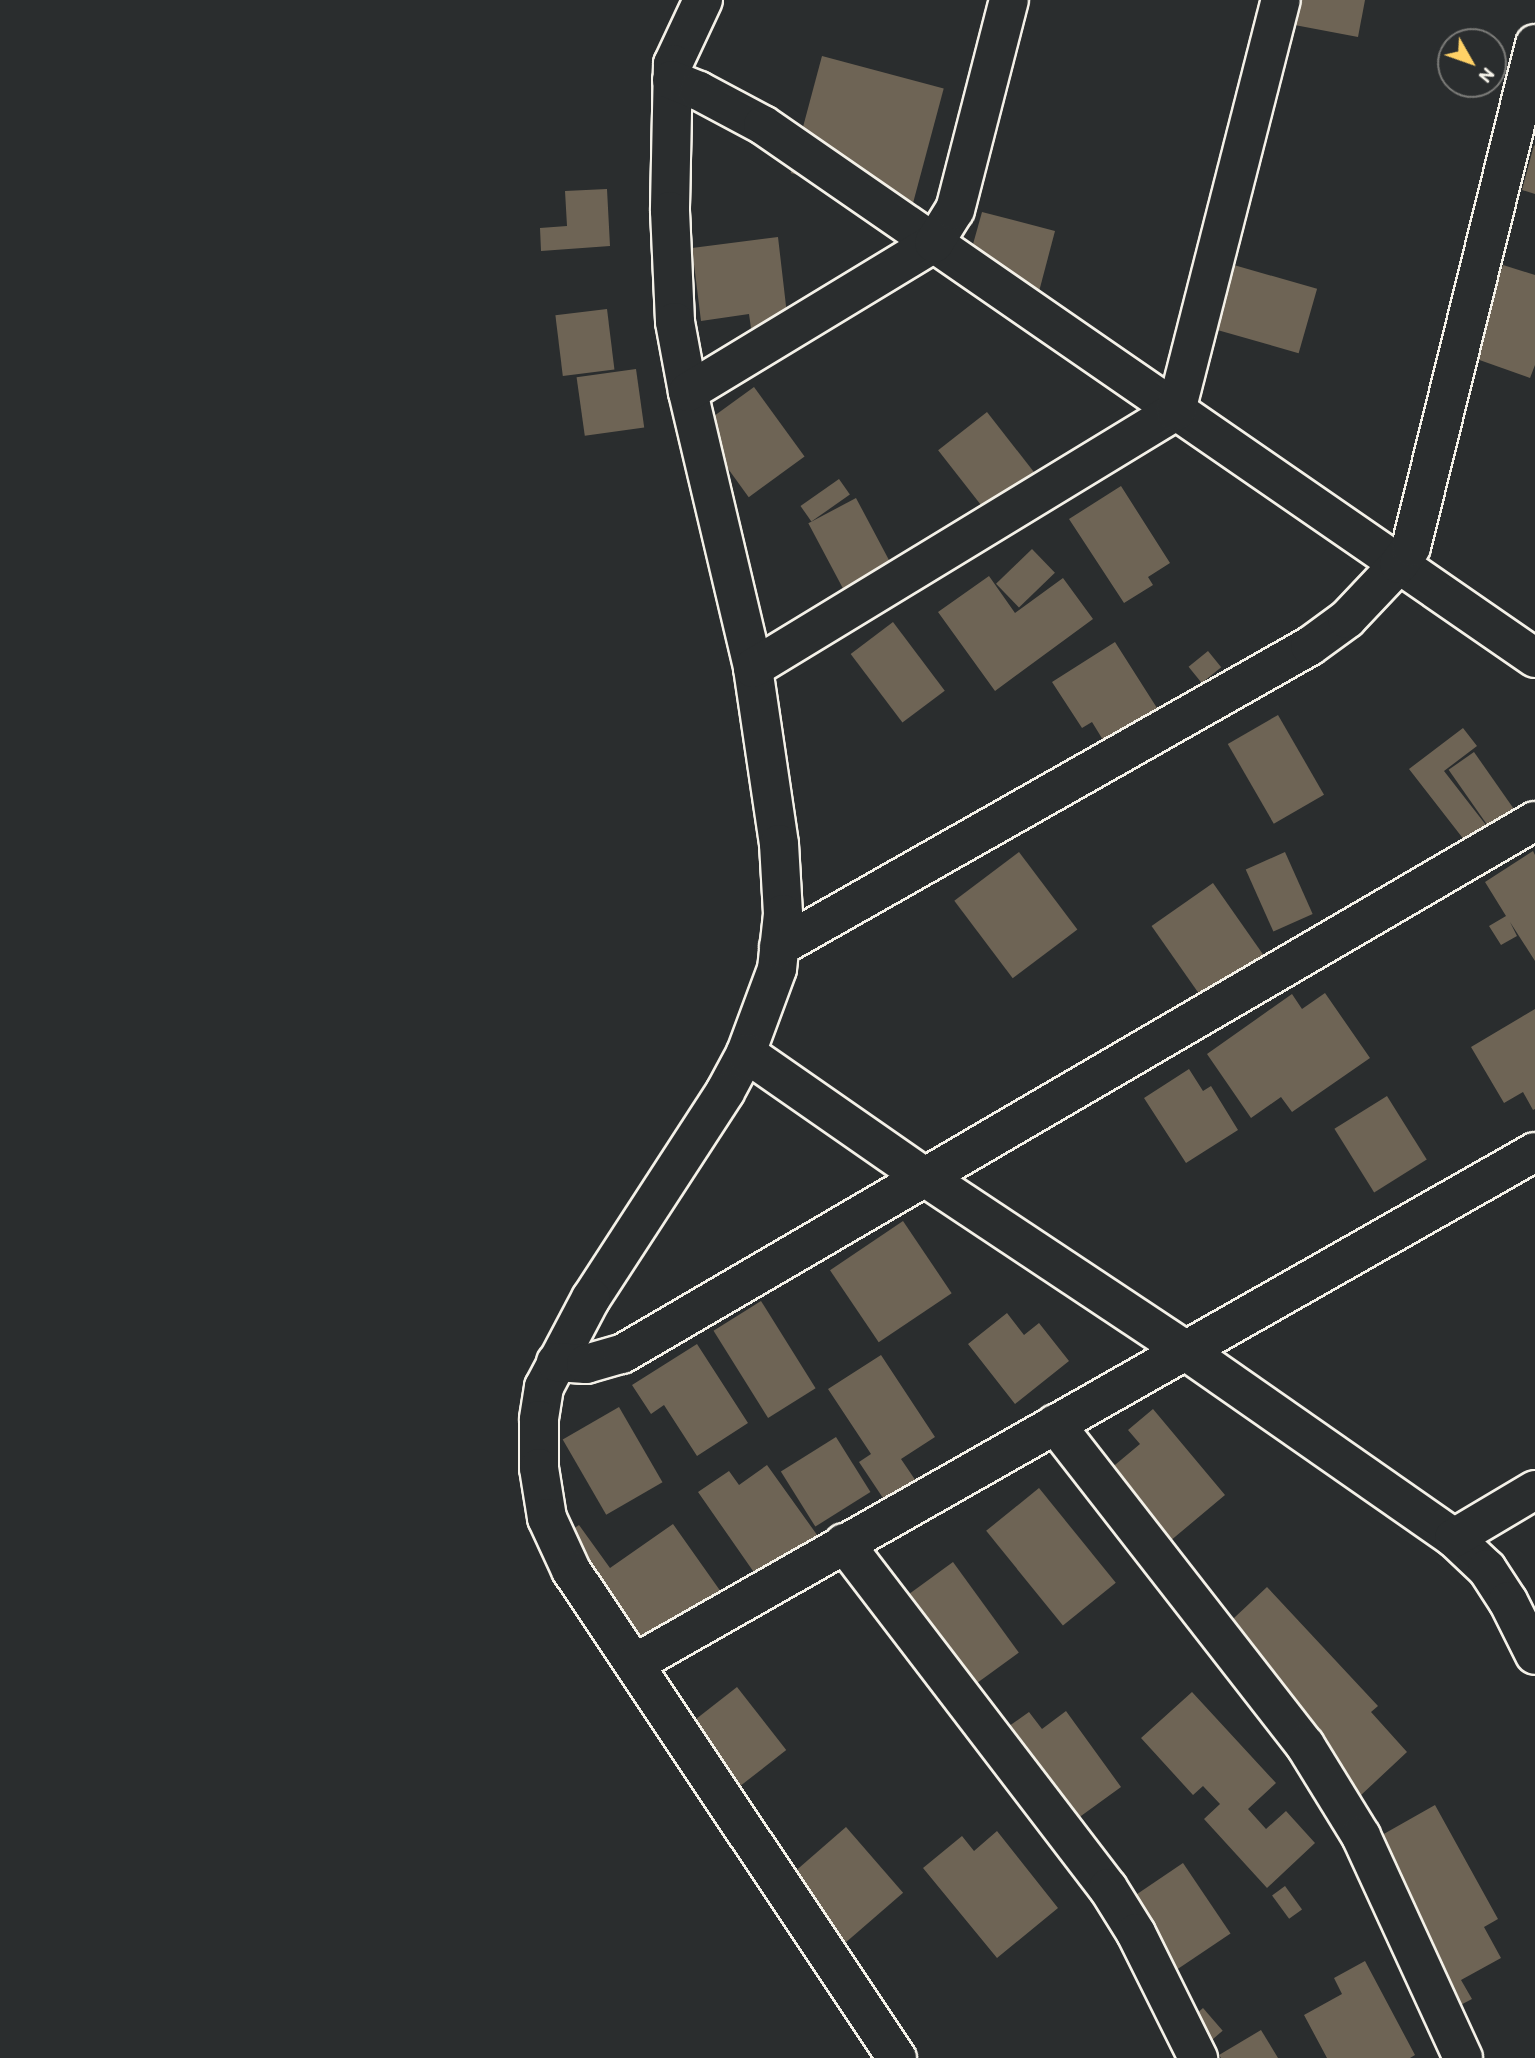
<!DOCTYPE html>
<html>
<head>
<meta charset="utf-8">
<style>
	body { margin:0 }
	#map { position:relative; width:1535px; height:2058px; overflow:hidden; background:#2a2d2e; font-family:Itim,sans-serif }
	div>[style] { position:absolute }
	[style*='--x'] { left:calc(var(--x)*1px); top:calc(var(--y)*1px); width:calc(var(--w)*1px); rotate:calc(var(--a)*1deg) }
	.building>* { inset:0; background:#6e6455; transform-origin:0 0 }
	.roads { filter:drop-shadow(2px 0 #f4f1e8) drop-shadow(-2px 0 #f4f1e8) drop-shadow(0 2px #f4f1e8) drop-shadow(0 -2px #f4f1e8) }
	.minor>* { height:38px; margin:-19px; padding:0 19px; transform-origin:19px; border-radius:19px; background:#2a2d2e }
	span { translate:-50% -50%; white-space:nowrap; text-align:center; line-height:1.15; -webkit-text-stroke:7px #2a2d2e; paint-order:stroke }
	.north { position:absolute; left:1437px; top:28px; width:70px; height:70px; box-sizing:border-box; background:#2a2d2e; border:2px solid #7b7b78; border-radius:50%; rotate:130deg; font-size:19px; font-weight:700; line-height:28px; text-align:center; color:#f4f1e8 }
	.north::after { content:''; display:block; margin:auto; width:24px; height:32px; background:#ffd166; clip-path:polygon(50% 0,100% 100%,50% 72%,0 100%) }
</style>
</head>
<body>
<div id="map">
	<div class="building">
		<div style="clip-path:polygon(1289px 0,1365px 0,1358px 37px,1284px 23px)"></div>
		<div style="left:822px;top:56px;width:126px;height:121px;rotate:15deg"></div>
		<div style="clip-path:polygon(1534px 145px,1535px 146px,1535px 194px,1522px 190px)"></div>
		<div style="clip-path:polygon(607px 189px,610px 246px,541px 251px,540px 228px,567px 226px,565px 191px)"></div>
		<div style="clip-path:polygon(982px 212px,1055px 231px,1036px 303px,970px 255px)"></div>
		<div style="clip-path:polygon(778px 237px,788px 323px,751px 328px,749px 314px,701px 321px,692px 248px)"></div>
		<div style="left:1220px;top:261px;width:101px;height:67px;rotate:16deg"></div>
		<div style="clip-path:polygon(1503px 265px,1535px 275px,1535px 365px,1530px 378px,1471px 357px)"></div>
		<div style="left:607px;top:309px;width:61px;height:52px;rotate:83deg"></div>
		<div style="left:636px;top:369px;width:59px;height:60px;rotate:82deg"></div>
		<div style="left:754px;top:387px;width:86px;height:69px;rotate:54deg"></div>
		<div style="left:987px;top:412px;width:85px;height:62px;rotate:52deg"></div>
		<div style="left:839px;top:479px;width:19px;height:47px;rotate:55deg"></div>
		<div style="clip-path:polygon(1121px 486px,1170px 563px,1148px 577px,1153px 585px,1124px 603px,1069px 519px)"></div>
		<div style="left:856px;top:498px;width:75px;height:54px;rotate:62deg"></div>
		<div style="left:1032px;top:549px;width:33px;height:50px;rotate:46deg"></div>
		<div style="clip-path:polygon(989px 576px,1015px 613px,1063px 578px,1093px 619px,995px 691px,938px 612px)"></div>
		<div style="left:893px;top:622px;width:86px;height:53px;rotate:53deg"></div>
		<div style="clip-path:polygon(1115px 642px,1164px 719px,1111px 753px,1092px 722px,1082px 728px,1052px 682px)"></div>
		<div style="left:1208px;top:651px;width:21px;height:25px;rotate:51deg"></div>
		<div style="left:1278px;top:715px;width:92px;height:58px;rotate:60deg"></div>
		<div style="clip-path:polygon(1463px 728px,1477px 746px,1444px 771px,1493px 834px,1472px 850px,1409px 769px)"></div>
		<div style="left:1474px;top:752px;width:79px;height:31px;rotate:55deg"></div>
		<div style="clip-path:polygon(1533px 851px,1535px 855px,1535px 961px,1510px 922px,1517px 936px,1501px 945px,1489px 926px,1506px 916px,1485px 882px)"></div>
		<div style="left:1019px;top:852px;width:97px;height:81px;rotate:53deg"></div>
		<div style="left:1285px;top:852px;width:68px;height:43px;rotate:66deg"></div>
		<div style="left:1213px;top:883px;width:91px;height:75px;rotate:55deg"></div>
		<div style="clip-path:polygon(1325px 993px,1370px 1058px,1292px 1112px,1281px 1097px,1251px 1118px,1207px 1054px,1292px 994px,1302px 1009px)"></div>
		<div style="clip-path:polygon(1535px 1009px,1535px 1109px,1533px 1110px,1523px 1092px,1504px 1103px,1471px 1047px)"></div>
		<div style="clip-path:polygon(1189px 1069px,1203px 1091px,1211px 1086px,1238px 1130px,1186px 1163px,1144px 1098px)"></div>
		<div style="left:1387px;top:1096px;width:75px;height:62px;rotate:58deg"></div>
		<div style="left:903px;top:1221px;width:87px;height:88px;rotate:56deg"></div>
		<div style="left:761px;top:1301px;width:103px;height:56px;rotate:58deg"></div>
		<div style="clip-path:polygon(1007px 1313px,1024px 1335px,1039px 1323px,1069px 1361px,1015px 1404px,968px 1344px)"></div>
		<div style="clip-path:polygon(697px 1344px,748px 1423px,697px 1456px,664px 1405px,651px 1414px,632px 1385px)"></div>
		<div style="clip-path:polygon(881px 1355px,935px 1437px,901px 1459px,918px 1484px,887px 1504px,859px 1462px,871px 1454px,828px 1389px)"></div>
		<div style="left:619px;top:1407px;width:87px;height:65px;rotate:60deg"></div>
		<div style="clip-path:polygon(1153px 1409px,1225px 1495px,1157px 1552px,1097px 1480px,1140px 1444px,1128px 1430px)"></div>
		<div style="left:836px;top:1437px;width:65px;height:65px;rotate:58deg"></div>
		<div style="clip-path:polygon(767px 1465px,820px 1539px,760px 1581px,698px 1492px,729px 1471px,739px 1485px)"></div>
		<div style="left:1039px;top:1488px;width:122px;height:68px;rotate:51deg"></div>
		<div style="clip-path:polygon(673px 1524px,726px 1599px,643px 1658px,558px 1539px,579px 1525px,610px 1568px)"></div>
		<div style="left:953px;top:1562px;width:112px;height:67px;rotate:54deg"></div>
		<div style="clip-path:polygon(1267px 1587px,1378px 1706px,1371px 1712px,1407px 1752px,1360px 1796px,1217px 1634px)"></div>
		<div style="left:737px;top:1687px;width:80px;height:82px;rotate:52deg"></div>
		<div style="clip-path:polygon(1192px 1692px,1276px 1783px,1248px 1809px,1266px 1829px,1286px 1811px,1315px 1843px,1267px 1888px,1204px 1819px,1220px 1804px,1203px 1786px,1193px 1795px,1141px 1738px)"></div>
		<div style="clip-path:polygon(1066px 1711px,1121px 1787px,1063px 1829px,995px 1736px,1029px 1712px,1042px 1729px)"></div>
		<div style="clip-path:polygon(1435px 1805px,1498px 1919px,1484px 1927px,1501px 1958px,1461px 1980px,1472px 1999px,1449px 2011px,1359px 1848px)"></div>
		<div style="left:846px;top:1827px;width:87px;height:94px;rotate:49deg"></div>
		<div style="clip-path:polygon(997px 1831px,1058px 1908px,997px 1958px,923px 1868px,962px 1836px,974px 1851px)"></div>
		<div style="left:1183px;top:1863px;width:85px;height:74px;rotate:56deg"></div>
		<div style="left:1285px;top:1886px;width:29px;height:16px;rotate:54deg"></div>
		<div style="clip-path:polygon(1365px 1961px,1415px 2055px,1410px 2058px,1327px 2058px,1304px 2015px,1342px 1994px,1334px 1978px)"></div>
		<div style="left:1203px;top:2008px;width:30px;height:25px;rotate:49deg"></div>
		<div style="clip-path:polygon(1261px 2030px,1278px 2058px,1221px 2058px,1219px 2055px)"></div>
	</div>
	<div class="roads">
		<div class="minor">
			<div style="--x:703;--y:0;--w:71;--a:115.1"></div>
			<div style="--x:673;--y:64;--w:147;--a:91.2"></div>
			<div style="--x:670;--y:211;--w:111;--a:87.4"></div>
			<div style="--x:675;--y:322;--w:71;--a:79.5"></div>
			<div style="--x:688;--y:392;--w:284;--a:76.7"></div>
			<div style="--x:753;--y:668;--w:178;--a:81.6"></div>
			<div style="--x:779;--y:844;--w:70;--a:86.7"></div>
			<div style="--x:783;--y:914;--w:55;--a:96.2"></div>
			<div style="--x:777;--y:969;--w:90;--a:110.3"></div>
			<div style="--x:746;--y:1053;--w:44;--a:118.3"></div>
			<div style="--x:725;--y:1092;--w:246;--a:123"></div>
			<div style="--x:591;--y:1298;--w:101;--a:117.8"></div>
			<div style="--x:544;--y:1387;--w:33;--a:99"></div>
			<div style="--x:539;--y:1420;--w:48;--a:90"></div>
			<div style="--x:539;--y:1468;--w:51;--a:80.9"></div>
			<div style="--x:547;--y:1518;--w:57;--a:65.2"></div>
			<div style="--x:571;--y:1570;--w:587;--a:56.26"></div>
			<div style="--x:672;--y:80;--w:29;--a:22"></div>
			<div style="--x:699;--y:91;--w:72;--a:28"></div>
			<div style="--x:763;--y:125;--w:938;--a:34.62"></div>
			<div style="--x:688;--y:392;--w:288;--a:-31.2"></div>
			<div style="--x:934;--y:243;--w:39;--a:-58"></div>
			<div style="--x:955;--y:210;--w:217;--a:-75.6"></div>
			<div style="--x:753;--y:668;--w:495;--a:-31.3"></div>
			<div style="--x:1176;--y:411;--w:424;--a:-75.7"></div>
			<div style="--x:779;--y:947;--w:610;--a:-29.55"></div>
			<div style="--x:1310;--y:646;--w:46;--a:-36.1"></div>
			<div style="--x:1347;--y:619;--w:76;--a:-46.6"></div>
			<div style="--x:1399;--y:564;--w:21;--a:-55"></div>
			<div style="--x:1411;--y:547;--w:518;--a:-76.15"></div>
			<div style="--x:746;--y:1053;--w:219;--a:34.8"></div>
			<div style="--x:926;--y:1178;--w:312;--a:33.6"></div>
			<div style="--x:1186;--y:1351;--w:327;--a:34.9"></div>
			<div style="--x:1454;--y:1538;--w:45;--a:43.2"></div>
			<div style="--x:1487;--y:1569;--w:38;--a:57"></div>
			<div style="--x:1508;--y:1601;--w:60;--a:63.4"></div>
			<div style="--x:556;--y:1362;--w:30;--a:4"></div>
			<div style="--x:586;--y:1364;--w:37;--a:-16"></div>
			<div style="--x:622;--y:1354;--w:1057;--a:-30.28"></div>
			<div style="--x:1055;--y:1424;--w:407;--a:52.1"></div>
			<div style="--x:1305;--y:1745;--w:107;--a:58.4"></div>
			<div style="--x:1361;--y:1836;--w:244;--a:65.3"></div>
			<div style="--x:1454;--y:1538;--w:94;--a:-30.7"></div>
			<div style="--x:844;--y:1543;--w:434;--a:52.6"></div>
			<div style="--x:1108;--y:1888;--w:53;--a:58.1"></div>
			<div style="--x:1136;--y:1933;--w:140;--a:63.6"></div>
			<div style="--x:634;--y:1664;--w:1036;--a:-29.61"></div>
		</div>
	</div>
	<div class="north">N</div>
</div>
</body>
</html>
